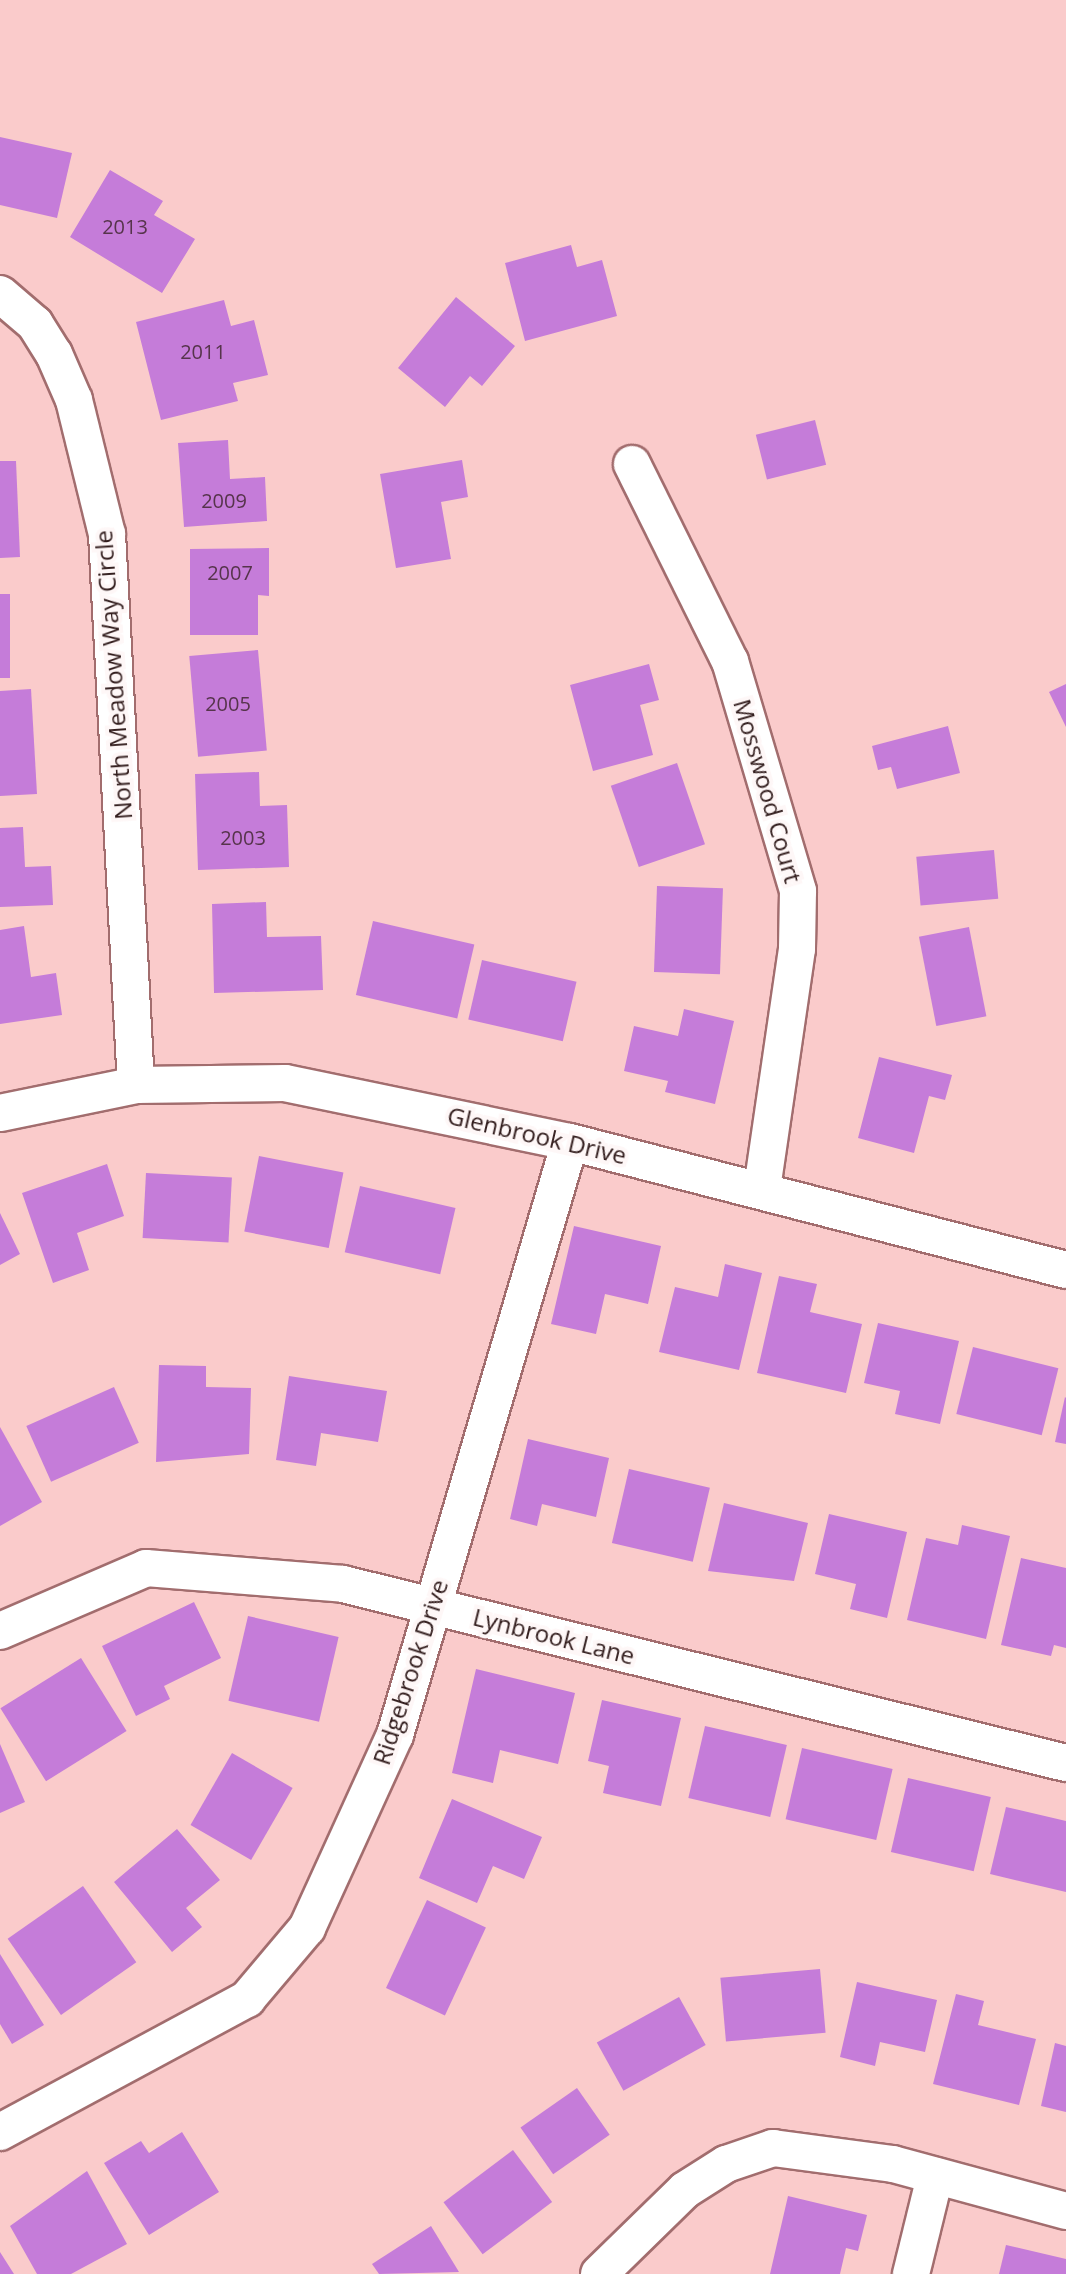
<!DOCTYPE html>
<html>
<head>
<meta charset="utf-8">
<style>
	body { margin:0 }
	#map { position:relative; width:1066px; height:2274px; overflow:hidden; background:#facbcb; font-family:"Open Sans",sans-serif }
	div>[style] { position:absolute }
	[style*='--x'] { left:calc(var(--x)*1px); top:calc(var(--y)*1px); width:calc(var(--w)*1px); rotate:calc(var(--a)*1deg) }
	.building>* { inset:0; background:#c57cd9; transform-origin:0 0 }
	.roads { filter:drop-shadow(2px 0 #a26d6e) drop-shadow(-2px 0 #a26d6e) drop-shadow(0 2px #a26d6e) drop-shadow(0 -2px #a26d6e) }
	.minor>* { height:36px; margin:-18px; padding:0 18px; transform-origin:18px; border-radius:18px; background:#fff }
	span { translate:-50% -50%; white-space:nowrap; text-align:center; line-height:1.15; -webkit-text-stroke:8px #fef7f7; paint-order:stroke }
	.number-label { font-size:20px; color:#56344b }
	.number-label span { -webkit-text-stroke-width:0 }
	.street-label { font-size:24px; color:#311c1c }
</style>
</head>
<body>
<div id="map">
	<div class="building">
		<div style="clip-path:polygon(0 137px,72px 153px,57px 218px,0 205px)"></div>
		<div style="clip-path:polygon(110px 170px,163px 201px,154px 215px,195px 239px,162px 293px,70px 237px)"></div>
		<div style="clip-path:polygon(571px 245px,577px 267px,602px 260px,617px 316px,525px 341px,505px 263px)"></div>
		<div style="clip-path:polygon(456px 297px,515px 346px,482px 386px,470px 376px,445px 407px,398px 368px)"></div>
		<div style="clip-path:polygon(224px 300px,231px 326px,254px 320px,268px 375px,233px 383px,238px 401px,161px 420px,136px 322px)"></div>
		<div style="left:815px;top:420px;width:46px;height:61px;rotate:76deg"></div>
		<div style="clip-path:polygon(228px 440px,230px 479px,265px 477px,267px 521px,184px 527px,178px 443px)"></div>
		<div style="clip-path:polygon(462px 460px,468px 497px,441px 502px,451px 559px,396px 568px,380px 474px)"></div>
		<div style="clip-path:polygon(0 461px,16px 461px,20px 557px,0 558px)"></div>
		<div style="clip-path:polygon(269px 548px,269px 596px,258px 595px,258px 635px,190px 635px,190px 549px)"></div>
		<div style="left:0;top:594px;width:10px;height:84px"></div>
		<div style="left:258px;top:650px;width:101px;height:69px;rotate:85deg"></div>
		<div style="clip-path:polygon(649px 664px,659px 700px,640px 705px,653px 755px,593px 771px,570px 685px)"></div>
		<div style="clip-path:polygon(1066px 684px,1066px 727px,1049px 692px)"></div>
		<div style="clip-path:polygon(31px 689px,37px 794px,0 796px,0 691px)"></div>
		<div style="clip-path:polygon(948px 726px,960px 773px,897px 789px,891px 767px,878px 770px,872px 746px)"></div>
		<div style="left:677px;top:763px;width:86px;height:70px;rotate:71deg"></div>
		<div style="clip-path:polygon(259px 772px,260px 806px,287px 805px,289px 867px,198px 870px,195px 774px)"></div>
		<div style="clip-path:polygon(23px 827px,25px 867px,51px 866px,53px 905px,0 907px,0 828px)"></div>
		<div style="left:994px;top:850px;width:49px;height:78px;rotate:85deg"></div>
		<div style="left:657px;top:886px;width:66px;height:86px;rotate:2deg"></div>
		<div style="clip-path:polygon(266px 902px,267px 937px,321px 936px,323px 990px,214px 993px,212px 904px)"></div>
		<div style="left:373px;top:921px;width:104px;height:76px;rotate:13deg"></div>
		<div style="clip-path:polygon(24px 926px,31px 977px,56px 973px,62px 1015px,0 1024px,0 930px)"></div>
		<div style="left:969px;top:927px;width:91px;height:51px;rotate:79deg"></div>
		<div style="left:482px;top:960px;width:97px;height:61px;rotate:13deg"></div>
		<div style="clip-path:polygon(684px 1009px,734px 1021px,715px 1104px,665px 1092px,668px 1081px,624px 1071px,634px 1026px,678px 1036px)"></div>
		<div style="clip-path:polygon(879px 1057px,952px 1075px,945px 1100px,929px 1096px,914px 1153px,858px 1138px)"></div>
		<div style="left:259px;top:1156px;width:86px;height:77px;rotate:11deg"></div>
		<div style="clip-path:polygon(107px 1164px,124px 1216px,77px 1233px,89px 1270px,53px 1283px,22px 1193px)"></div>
		<div style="left:146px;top:1173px;width:86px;height:65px;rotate:3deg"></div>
		<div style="left:360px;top:1186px;width:98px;height:68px;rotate:13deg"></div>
		<div style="clip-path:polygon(0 1213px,20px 1254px,0 1265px)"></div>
		<div style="clip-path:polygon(574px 1226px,661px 1246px,648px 1304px,605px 1294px,596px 1334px,551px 1324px)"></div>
		<div style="clip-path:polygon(725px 1264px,762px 1273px,739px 1370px,659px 1352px,675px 1287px,718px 1297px)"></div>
		<div style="clip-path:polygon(779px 1276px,817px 1284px,810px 1312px,862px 1324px,846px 1393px,757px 1373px)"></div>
		<div style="clip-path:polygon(878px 1323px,959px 1341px,940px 1424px,895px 1414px,900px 1391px,864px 1383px)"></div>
		<div style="left:973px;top:1347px;width:88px;height:69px;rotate:14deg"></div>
		<div style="clip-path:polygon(159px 1365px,206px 1366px,206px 1387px,251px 1388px,249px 1454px,156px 1462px)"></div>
		<div style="clip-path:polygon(289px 1376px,387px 1391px,378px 1442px,321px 1433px,316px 1466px,276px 1460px)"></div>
		<div style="left:114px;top:1387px;width:61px;height:96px;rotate:66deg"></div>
		<div style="clip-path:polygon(1065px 1397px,1066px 1398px,1066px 1444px,1055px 1442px)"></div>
		<div style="clip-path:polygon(0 1427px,42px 1502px,0 1526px)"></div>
		<div style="clip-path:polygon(528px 1439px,609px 1458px,596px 1517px,542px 1504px,537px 1526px,510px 1519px)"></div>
		<div style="left:629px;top:1469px;width:83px;height:76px;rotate:13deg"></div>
		<div style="clip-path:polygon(724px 1503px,808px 1523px,794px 1581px,708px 1571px)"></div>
		<div style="clip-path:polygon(829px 1514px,907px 1532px,887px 1618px,850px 1609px,856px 1584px,815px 1574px)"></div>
		<div style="clip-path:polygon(962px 1525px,1010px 1536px,986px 1639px,907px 1620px,926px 1538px,958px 1545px)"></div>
		<div style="clip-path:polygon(1021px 1558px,1066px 1568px,1066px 1648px,1054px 1645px,1051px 1656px,1001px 1645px)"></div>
		<div style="clip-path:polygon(194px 1602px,221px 1658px,164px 1686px,170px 1699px,136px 1716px,102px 1646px)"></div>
		<div style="left:248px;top:1616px;width:93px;height:87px;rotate:13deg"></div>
		<div style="left:81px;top:1658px;width:86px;height:95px;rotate:58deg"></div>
		<div style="clip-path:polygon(476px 1669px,575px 1693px,558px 1764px,500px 1750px,493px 1783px,452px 1773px)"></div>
		<div style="clip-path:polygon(602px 1700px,681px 1718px,661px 1806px,603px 1793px,609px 1766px,588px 1761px)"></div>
		<div style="left:705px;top:1726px;width:84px;height:74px;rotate:13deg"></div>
		<div style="clip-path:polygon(0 1744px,25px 1802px,0 1813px)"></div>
		<div style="left:802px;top:1748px;width:93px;height:73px;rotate:13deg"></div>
		<div style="left:232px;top:1753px;width:70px;height:83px;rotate:30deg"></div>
		<div style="left:908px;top:1778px;width:85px;height:76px;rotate:13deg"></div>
		<div style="clip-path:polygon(452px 1799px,542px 1837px,524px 1879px,493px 1866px,477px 1903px,419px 1878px)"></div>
		<div style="clip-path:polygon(1006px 1807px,1066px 1821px,1066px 1892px,990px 1874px)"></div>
		<div style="clip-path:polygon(177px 1829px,220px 1880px,186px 1908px,202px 1927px,172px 1952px,114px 1882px)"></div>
		<div style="left:83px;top:1886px;width:93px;height:92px;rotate:55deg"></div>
		<div style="left:427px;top:1900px;width:65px;height:97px;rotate:25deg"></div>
		<div style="clip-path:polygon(0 1954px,44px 2025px,12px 2044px,0 2024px)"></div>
		<div style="left:820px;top:1969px;width:64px;height:100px;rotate:85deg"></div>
		<div style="clip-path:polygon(857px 1982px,937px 2000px,925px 2052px,880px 2042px,875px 2066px,840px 2057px)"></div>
		<div style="clip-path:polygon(956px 1994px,984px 2001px,978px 2025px,1036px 2039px,1019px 2105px,933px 2084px)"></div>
		<div style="left:679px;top:1997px;width:55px;height:94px;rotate:61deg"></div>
		<div style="clip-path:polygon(1055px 2043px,1066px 2046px,1066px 2112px,1041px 2106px)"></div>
		<div style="left:577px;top:2088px;width:57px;height:69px;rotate:55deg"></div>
		<div style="clip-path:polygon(182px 2132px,219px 2192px,149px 2235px,104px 2163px,141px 2141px,149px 2153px)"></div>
		<div style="left:513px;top:2150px;width:65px;height:87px;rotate:53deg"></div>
		<div style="clip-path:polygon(87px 2171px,127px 2244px,71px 2274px,37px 2274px,10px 2226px)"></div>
		<div style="clip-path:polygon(788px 2196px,867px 2215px,858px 2251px,846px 2248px,840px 2274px,770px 2274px)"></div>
		<div style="clip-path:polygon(431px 2226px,459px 2272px,379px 2274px,372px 2264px)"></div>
		<div style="clip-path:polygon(1006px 2245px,1066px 2259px,1066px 2274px,999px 2274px)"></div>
		<div style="clip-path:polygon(0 2252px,14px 2274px,0 2274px)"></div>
	</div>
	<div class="roads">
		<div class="minor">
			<div style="--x:0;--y:294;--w:46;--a:40.6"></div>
			<div style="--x:35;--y:324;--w:36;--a:58"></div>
			<div style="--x:54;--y:354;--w:50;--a:66.5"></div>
			<div style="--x:74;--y:400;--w:138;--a:76.2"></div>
			<div style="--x:107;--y:534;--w:552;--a:86.99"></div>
			<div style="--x:632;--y:464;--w:220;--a:63.6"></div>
			<div style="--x:730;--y:661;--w:240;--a:73.5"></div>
			<div style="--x:798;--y:891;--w:58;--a:91"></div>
			<div style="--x:797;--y:949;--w:242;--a:98.3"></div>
			<div style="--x:0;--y:1113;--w:139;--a:-11.6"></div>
			<div style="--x:136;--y:1085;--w:149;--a:-0.8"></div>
			<div style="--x:285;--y:1083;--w:291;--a:11.7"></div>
			<div style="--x:570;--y:1142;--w:512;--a:14.47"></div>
			<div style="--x:0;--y:1631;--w:159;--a:-23.3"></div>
			<div style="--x:146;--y:1568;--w:198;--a:4.6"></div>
			<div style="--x:343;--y:1584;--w:745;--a:13.91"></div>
			<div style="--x:0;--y:2132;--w:281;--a:-28.3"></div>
			<div style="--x:247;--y:1999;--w:93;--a:-49.8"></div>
			<div style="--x:307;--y:1928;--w:212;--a:-65.5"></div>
			<div style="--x:395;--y:1735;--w:618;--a:-73.56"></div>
			<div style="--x:599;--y:2274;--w:120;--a:-44.3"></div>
			<div style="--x:685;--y:2190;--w:49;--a:-32.4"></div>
			<div style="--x:726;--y:2164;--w:50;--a:-18.8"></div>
			<div style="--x:773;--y:2148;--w:121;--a:7.6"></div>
			<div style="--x:893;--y:2164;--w:179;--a:15.2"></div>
			<div style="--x:911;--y:2274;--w:101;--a:-76.2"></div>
		</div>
	</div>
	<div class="number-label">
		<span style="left:125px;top:226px">2013</span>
		<span style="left:203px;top:351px">2011</span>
		<span style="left:224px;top:500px">2009</span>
		<span style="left:230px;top:572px">2007</span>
		<span style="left:228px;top:703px">2005</span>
		<span style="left:243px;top:837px">2003</span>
	</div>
	<div class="street-label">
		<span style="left:113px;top:675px;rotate:-94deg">North Meadow Way Circle</span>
		<span style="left:768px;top:791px;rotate:74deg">Mosswood Court</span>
		<span style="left:537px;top:1135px;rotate:13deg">Glenbrook Drive</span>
		<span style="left:554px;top:1636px;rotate:14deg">Lynbrook Lane</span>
		<span style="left:410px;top:1672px;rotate:-72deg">Ridgebrook Drive</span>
	</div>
</div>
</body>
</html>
